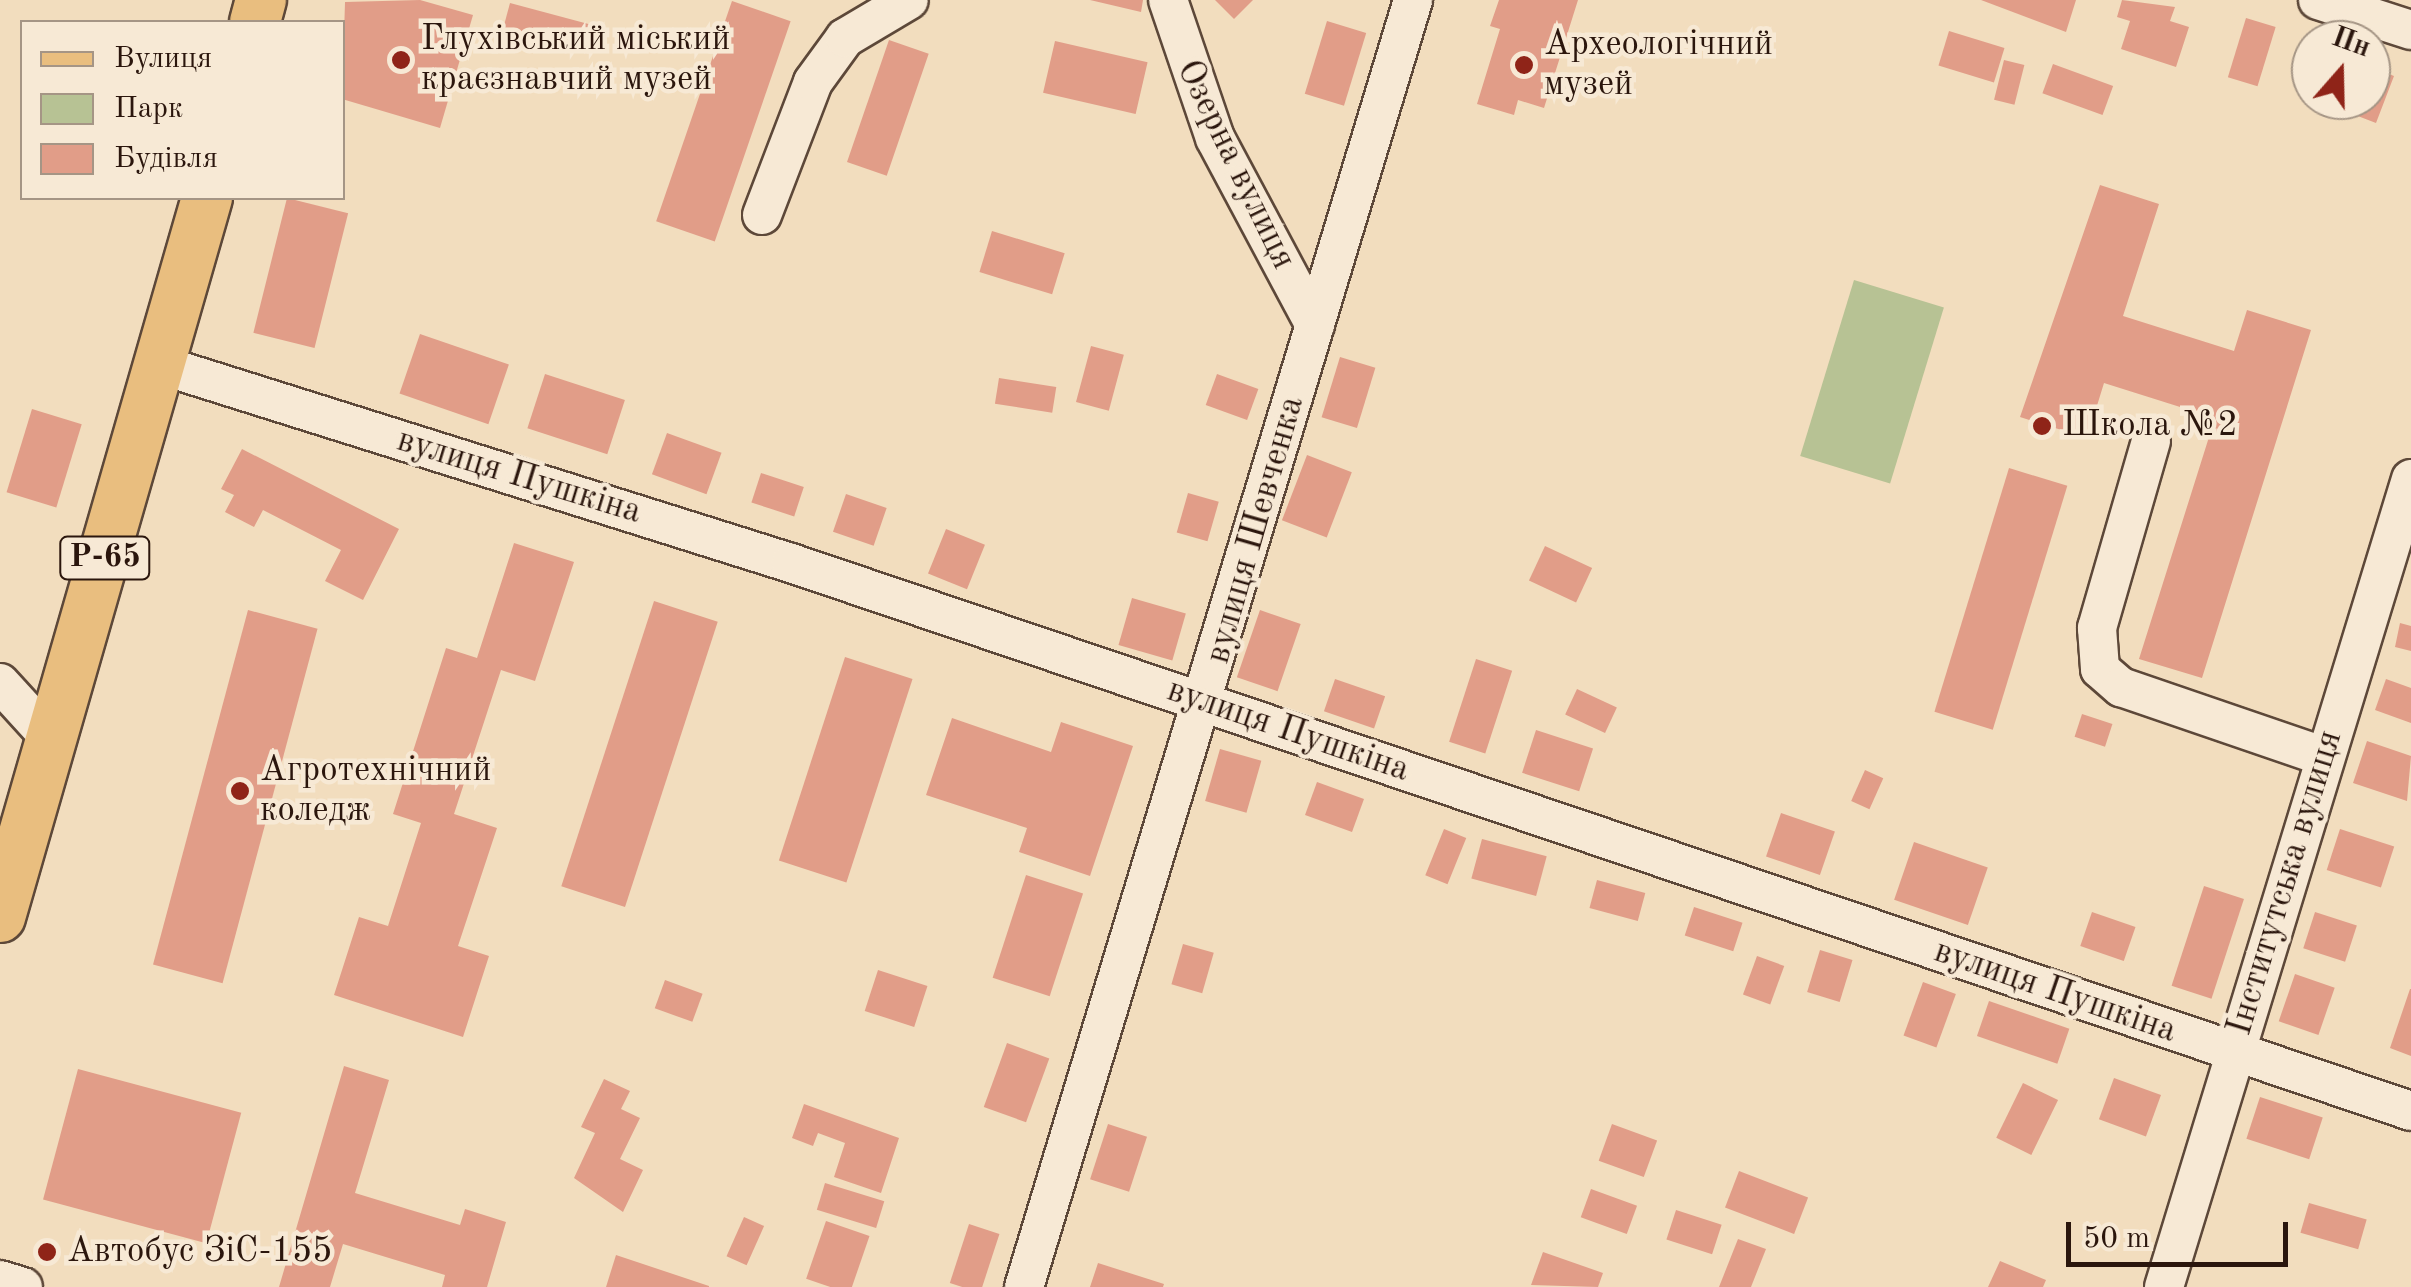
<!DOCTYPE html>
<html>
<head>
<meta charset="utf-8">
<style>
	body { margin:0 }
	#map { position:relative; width:2411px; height:1287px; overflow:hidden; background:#f2ddbe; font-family:"Old Standard TT",serif }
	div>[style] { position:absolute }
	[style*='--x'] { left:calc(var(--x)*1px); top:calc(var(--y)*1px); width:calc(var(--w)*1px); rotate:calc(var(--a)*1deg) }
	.green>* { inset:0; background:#b7c294; transform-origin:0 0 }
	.building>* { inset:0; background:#e19d88; transform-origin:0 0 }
	.roads { filter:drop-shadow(2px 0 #5d4839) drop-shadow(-2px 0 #5d4839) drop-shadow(0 2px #5d4839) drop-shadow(0 -2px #5d4839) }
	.minor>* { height:38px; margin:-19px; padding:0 19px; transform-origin:19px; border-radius:19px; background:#f7e9d5 }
	.major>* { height:50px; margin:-25px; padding:0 25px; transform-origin:25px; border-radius:25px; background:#e9be7f }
	.dots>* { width:28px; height:28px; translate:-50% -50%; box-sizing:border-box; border:5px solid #f7e9d5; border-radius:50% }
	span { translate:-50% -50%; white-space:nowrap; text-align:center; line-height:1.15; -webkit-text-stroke:9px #f7e9d5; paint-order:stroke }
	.shield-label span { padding:2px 8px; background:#f7e9d5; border:2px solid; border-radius:8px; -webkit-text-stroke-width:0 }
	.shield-label { font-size:32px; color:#2b160d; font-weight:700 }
	.poi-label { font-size:35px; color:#2b160d }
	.left { translate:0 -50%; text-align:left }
	.street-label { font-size:35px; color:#2b160d }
	.legend { position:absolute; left:20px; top:20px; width:325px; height:180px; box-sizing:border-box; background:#f7e9d5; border:2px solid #a59585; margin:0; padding:12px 18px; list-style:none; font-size:30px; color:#2b160d }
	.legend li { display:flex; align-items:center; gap:20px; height:50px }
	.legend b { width:50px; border:2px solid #a59585 }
	.north { position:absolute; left:2291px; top:20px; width:100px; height:100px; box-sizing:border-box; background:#f7e9d5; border:2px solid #a59585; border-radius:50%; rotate:20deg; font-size:28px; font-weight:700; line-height:40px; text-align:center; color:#2b160d }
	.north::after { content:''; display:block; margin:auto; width:35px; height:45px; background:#8f2418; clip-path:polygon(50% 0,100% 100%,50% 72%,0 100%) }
	.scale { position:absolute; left:2066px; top:1222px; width:222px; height:45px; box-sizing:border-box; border:5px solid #2b160d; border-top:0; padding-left:12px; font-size:30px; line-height:35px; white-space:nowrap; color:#2b160d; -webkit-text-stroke:8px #f7e9d5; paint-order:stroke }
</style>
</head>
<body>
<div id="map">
	<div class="green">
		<div style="left:1854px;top:280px;width:94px;height:184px;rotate:17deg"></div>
	</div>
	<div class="building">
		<div style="clip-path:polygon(420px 0,473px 15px,440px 128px,342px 99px,345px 2px)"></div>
		<div style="clip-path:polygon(1090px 0,1143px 0,1141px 12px)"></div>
		<div style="clip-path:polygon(1215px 0,1253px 0,1234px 19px)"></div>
		<div style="clip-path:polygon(1499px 0,1578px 0,1544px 108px,1518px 100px,1514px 115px,1477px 104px,1500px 29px,1490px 26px)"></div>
		<div style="clip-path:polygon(1981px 0,2076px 0,2066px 32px)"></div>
		<div style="clip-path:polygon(2122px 0,2175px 7px,2170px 21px,2189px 27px,2176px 67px,2121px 49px,2130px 21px,2117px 17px)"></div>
		<div style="left:732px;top:1px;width:62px;height:233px;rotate:19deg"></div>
		<div style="left:510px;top:3px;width:87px;height:29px;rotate:15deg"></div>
		<div style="left:2246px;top:18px;width:31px;height:62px;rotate:17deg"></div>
		<div style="left:1327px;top:21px;width:41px;height:76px;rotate:17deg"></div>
		<div style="left:1949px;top:31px;width:58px;height:36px;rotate:17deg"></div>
		<div style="left:889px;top:40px;width:42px;height:129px;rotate:19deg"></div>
		<div style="left:1055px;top:41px;width:95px;height:53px;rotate:13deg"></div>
		<div style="left:2004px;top:60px;width:21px;height:41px;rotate:14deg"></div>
		<div style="left:2053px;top:64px;width:64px;height:31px;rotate:20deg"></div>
		<div style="clip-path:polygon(2371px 67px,2394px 76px,2376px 123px,2316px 100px,2371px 100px)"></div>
		<div style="clip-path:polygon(2100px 185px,2159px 204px,2123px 316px,2234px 351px,2247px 310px,2311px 330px,2202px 678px,2139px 659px,2215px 418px,2104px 383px,2087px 438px,2020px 417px)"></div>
		<div style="left:287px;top:198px;width:63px;height:139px;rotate:14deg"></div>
		<div style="left:992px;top:231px;width:76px;height:43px;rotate:17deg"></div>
		<div style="left:420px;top:334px;width:94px;height:63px;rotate:19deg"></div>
		<div style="left:1091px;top:346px;width:34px;height:58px;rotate:15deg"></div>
		<div style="left:1340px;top:357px;width:37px;height:63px;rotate:17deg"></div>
		<div style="left:545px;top:374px;width:84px;height:57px;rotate:18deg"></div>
		<div style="left:1217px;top:374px;width:44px;height:33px;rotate:20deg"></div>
		<div style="left:999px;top:378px;width:58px;height:26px;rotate:9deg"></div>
		<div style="left:32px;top:409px;width:52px;height:87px;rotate:17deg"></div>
		<div style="left:667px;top:433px;width:58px;height:44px;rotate:20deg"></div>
		<div style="clip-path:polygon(242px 449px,399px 529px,363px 600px,325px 581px,341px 550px,263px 510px,254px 527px,225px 512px,234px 495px,221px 489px)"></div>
		<div style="left:1307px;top:455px;width:48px;height:70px;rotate:21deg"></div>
		<div style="left:2009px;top:468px;width:61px;height:255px;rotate:17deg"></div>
		<div style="left:761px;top:473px;width:45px;height:31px;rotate:18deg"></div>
		<div style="left:1188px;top:493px;width:32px;height:41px;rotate:16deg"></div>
		<div style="left:846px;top:494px;width:43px;height:40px;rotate:19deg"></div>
		<div style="left:946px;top:529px;width:42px;height:48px;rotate:22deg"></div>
		<div style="clip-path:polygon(514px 543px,574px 562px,535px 681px,501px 670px,454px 814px,497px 828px,458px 946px,489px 956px,463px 1037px,334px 995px,359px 917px,388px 926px,421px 823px,393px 814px,446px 648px,477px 658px)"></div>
		<div style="left:1545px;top:546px;width:52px;height:38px;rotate:25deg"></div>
		<div style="left:1132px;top:598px;width:56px;height:49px;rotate:16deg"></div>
		<div style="left:654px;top:601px;width:67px;height:300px;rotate:18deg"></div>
		<div style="left:248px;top:610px;width:72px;height:367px;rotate:15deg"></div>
		<div style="left:1260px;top:610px;width:43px;height:71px;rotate:19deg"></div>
		<div style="clip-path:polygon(2400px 623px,2411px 626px,2411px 651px,2395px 647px)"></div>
		<div style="left:845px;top:657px;width:71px;height:214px;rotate:18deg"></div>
		<div style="left:1476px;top:659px;width:38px;height:87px;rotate:18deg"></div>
		<div style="left:1335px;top:679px;width:53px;height:34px;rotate:19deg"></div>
		<div style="clip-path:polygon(2386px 679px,2411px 688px,2411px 723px,2375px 710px)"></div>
		<div style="left:1577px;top:689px;width:44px;height:28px;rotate:25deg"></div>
		<div style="left:2082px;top:714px;width:32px;height:24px;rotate:18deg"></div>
		<div style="clip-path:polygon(952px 718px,1051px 752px,1061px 722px,1133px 746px,1090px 876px,1019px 852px,1027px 828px,926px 795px)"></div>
		<div style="left:1536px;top:730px;width:60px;height:45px;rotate:18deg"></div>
		<div style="clip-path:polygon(2367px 741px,2411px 756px,2407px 801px,2353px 783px)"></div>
		<div style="left:1220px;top:749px;width:43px;height:54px;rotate:16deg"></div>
		<div style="left:1865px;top:770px;width:20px;height:34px;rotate:24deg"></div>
		<div style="left:1317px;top:782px;width:50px;height:35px;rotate:20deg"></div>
		<div style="left:1781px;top:813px;width:57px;height:46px;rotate:19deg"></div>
		<div style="left:1444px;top:829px;width:24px;height:50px;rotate:22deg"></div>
		<div style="left:2340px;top:829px;width:57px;height:43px;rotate:18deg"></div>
		<div style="left:1482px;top:839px;width:67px;height:41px;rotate:15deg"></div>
		<div style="left:1914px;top:842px;width:78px;height:61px;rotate:19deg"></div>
		<div style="left:1026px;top:875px;width:60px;height:108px;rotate:18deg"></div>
		<div style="left:1597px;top:880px;width:50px;height:29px;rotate:15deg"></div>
		<div style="left:2204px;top:886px;width:42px;height:105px;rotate:18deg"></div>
		<div style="left:1694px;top:907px;width:51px;height:30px;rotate:18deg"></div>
		<div style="left:2092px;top:912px;width:46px;height:36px;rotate:19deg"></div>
		<div style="left:2315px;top:912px;width:44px;height:38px;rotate:18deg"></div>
		<div style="left:1183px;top:944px;width:32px;height:42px;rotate:16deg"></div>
		<div style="left:1820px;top:950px;width:34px;height:44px;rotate:17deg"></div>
		<div style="left:1757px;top:956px;width:29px;height:41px;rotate:20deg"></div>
		<div style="left:878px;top:970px;width:52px;height:43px;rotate:18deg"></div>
		<div style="left:2295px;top:974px;width:42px;height:50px;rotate:19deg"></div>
		<div style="left:665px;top:980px;width:40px;height:30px;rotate:20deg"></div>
		<div style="left:1923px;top:982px;width:35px;height:57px;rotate:20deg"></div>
		<div style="clip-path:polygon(2410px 989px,2411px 989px,2411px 1056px,2390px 1048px)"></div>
		<div style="left:1989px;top:1001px;width:85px;height:37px;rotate:19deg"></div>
		<div style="left:1007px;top:1043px;width:45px;height:68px;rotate:20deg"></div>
		<div style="clip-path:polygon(344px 1066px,389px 1080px,355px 1193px,460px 1225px,465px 1209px,506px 1222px,487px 1287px,442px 1287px,445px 1275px,343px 1244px,330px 1287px,279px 1287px)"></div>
		<div style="left:78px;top:1069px;width:169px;height:135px;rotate:15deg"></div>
		<div style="left:2114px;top:1078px;width:50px;height:44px;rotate:20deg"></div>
		<div style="clip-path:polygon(604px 1079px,630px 1091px,621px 1109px,640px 1118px,620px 1159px,643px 1170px,623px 1212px,574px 1178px,595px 1133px,581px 1127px)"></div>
		<div style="left:2023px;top:1083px;width:39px;height:61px;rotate:26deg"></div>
		<div style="left:2260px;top:1097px;width:66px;height:44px;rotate:18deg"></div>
		<div style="clip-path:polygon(804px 1104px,899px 1138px,881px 1193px,834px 1177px,845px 1143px,818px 1133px,813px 1146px,792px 1138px)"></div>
		<div style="left:1108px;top:1124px;width:41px;height:58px;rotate:18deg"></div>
		<div style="left:1612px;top:1124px;width:48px;height:39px;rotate:20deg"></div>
		<div style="left:1739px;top:1171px;width:74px;height:39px;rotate:21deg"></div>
		<div style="left:825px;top:1183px;width:62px;height:28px;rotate:17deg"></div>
		<div style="left:1591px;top:1189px;width:49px;height:30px;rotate:20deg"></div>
		<div style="left:2309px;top:1203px;width:60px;height:31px;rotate:16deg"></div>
		<div style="left:1676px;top:1210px;width:48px;height:31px;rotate:18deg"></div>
		<div style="left:744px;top:1217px;width:22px;height:43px;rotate:24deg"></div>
		<div style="left:826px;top:1221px;width:46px;height:61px;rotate:19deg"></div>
		<div style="left:969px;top:1224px;width:32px;height:62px;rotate:18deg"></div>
		<div style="clip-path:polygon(1738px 1239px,1766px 1249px,1751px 1287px,1719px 1287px)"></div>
		<div style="clip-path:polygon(1543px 1252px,1603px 1273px,1598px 1287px,1531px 1285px)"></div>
		<div style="clip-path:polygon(616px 1255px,709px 1286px,709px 1287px,606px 1287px)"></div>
		<div style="clip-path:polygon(2000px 1261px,2046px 1280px,2043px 1287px,1988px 1287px)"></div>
		<div style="clip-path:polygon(1098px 1263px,1164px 1284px,1163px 1287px,1090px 1287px)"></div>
	</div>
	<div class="roads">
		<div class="minor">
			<div style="--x:1168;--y:0;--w:146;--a:71.2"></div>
			<div style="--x:1215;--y:138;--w:212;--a:61.9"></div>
			<div style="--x:2318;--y:0;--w:98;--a:17.9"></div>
			<div style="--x:762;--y:215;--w:142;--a:-69"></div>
			<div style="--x:813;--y:82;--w:54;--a:-54"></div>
			<div style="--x:845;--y:38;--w:74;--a:-30.7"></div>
			<div style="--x:161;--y:365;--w:660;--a:17.45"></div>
			<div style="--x:791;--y:563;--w:1710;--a:18.69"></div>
			<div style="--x:2151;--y:441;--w:195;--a:106.1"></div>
			<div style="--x:2097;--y:628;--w:41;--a:85.8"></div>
			<div style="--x:2100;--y:669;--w:28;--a:41"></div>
			<div style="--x:2121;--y:687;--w:216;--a:18.9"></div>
			<div style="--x:0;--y:683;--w:77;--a:47.6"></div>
			<div style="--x:0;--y:1280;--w:24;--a:17"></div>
			<div style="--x:1024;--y:1287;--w:1345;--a:-73.18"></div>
			<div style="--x:2164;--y:1287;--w:845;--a:-73"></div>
		</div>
		<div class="major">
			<div style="--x:255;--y:22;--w:23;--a:-75"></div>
			<div style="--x:0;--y:917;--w:748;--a:-73.94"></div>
		</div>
	</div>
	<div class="dots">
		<div style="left:401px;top:60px;background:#8f2418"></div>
		<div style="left:1524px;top:65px;background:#8f2418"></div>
		<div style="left:2042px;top:426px;background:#8f2418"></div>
		<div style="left:240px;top:791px;background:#8f2418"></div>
		<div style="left:47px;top:1252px;background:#8f2418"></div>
	</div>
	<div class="shield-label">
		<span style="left:105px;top:558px">Р-65</span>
	</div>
	<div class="poi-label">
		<span class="left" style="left:421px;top:60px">Глухівський міський<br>краєзнавчий музей</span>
		<span class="left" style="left:1544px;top:65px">Археологічний<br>музей</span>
		<span class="left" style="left:2062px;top:426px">Школа №2</span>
		<span class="left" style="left:260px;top:791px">Агротехнічний<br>коледж</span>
		<span class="left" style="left:67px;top:1252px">Автобус ЗіС-155</span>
	</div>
	<div class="street-label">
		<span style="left:1235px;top:165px;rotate:64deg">Озерна вулиця</span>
		<span style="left:519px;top:477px;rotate:17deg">вулиця Пушкіна</span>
		<span style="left:1256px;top:530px;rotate:-74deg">вулиця Шевченка</span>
		<span style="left:1288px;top:731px;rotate:19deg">вулиця Пушкіна</span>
		<span style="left:2286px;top:883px;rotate:-73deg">Інститутська вулиця</span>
		<span style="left:2055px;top:992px;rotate:19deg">вулиця Пушкіна</span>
	</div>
	<ul class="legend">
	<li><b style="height:12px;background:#e9be7f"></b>Вулиця</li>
	<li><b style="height:28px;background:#b7c294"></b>Парк</li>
	<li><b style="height:28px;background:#e19d88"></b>Будівля</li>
	</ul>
	<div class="north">Пн</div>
	<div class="scale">50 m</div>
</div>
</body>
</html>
